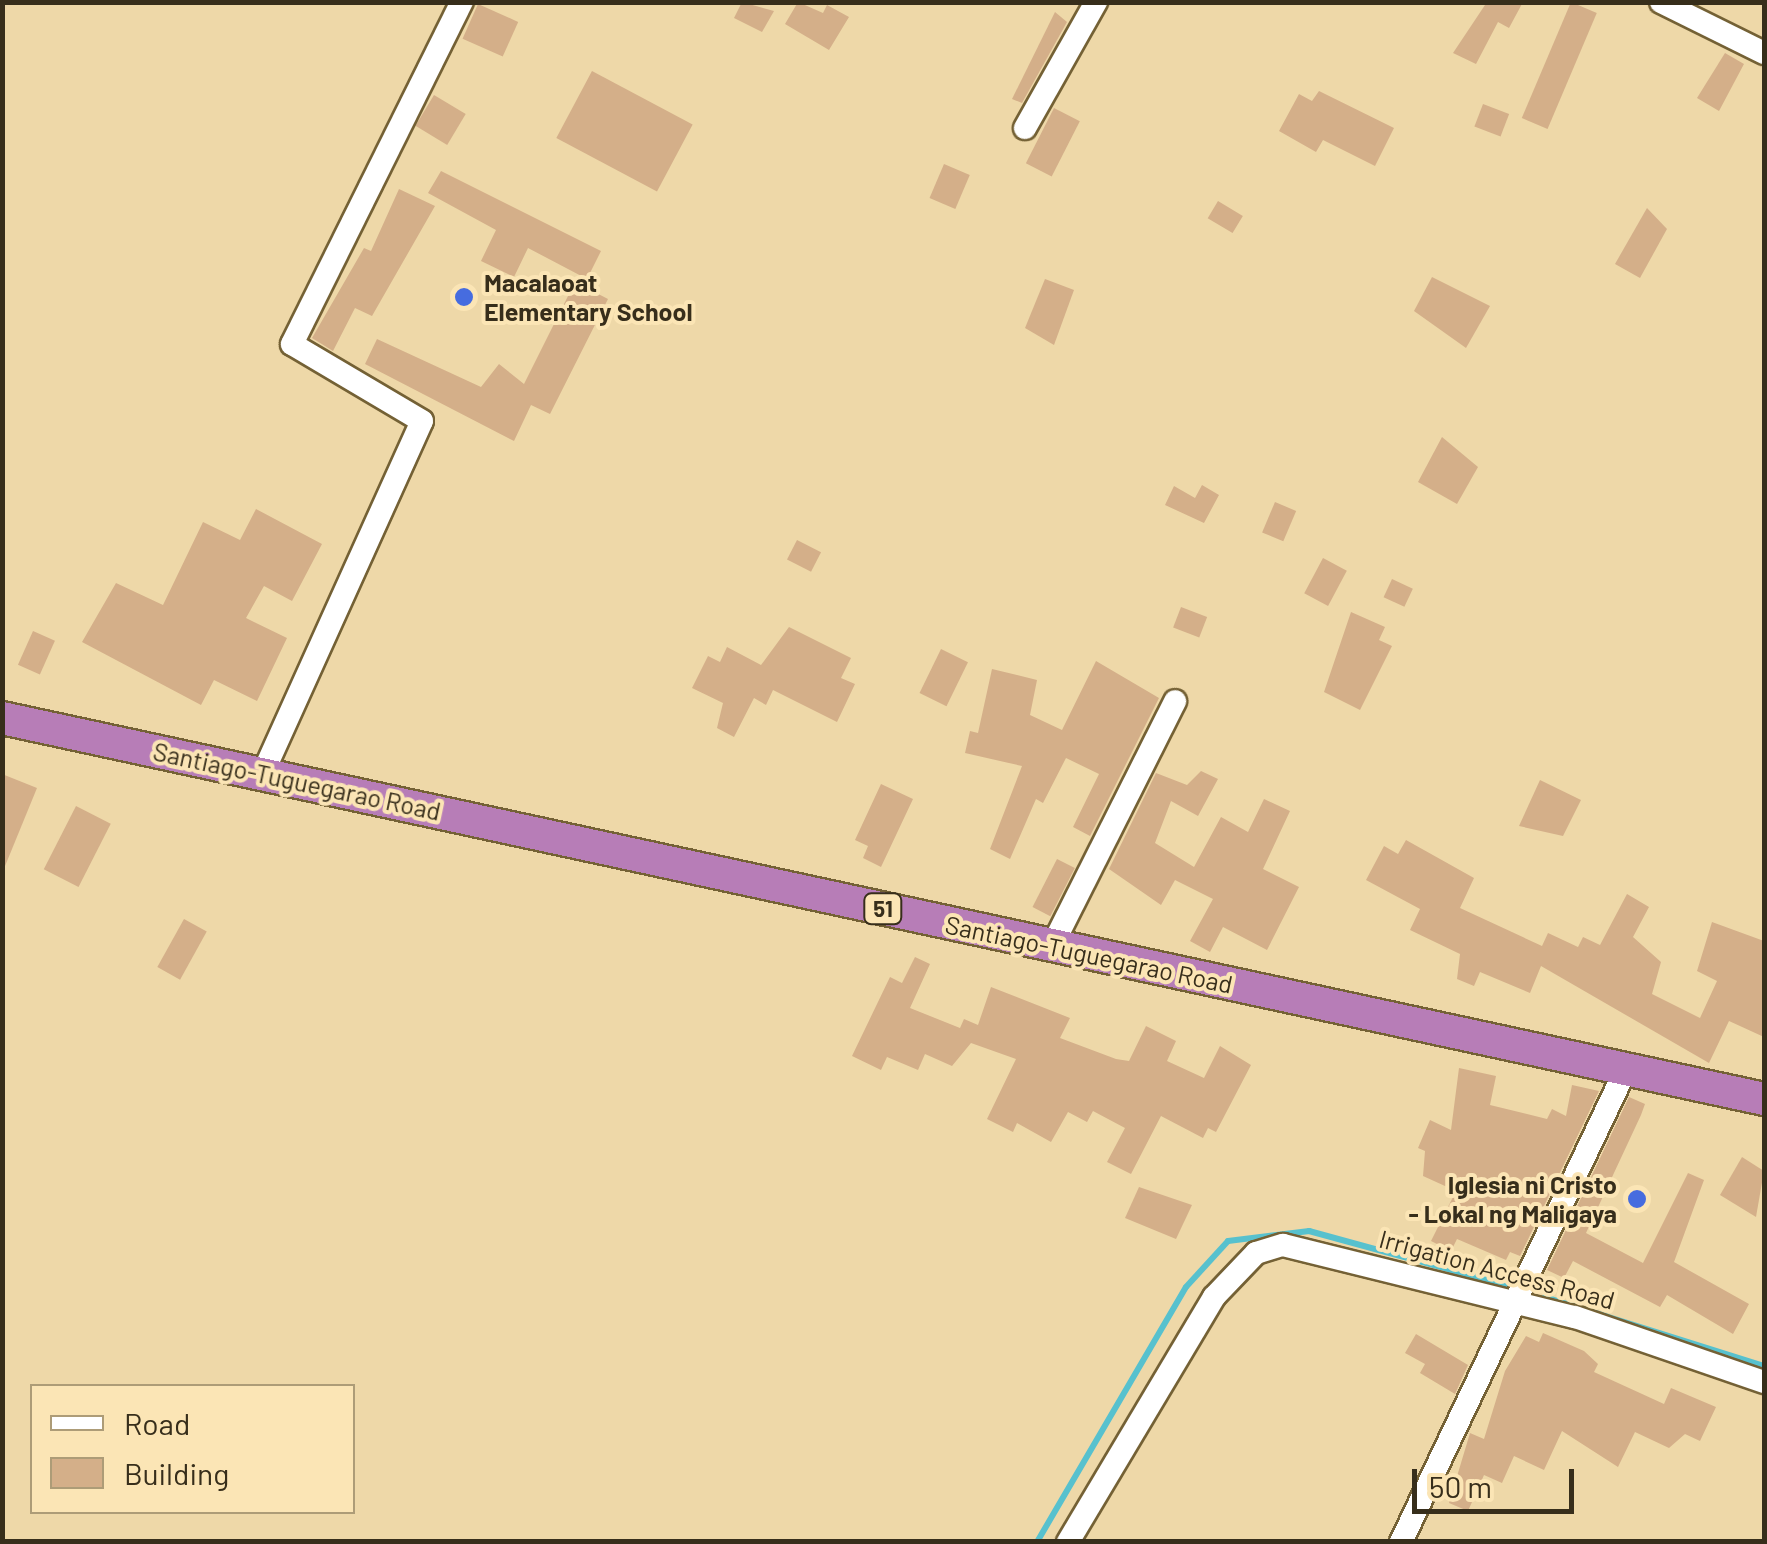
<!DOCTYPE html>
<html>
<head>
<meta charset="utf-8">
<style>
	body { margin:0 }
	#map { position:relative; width:1767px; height:1544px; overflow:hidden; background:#eed8a8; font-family:Barlow,sans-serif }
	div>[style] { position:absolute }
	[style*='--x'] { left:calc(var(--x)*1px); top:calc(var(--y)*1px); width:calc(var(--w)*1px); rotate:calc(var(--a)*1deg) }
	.stream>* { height:6px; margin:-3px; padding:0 3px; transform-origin:3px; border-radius:3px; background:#57c1ce }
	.building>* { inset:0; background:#d4af89; transform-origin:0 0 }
	.roads { filter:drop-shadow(2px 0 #746135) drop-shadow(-2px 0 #746135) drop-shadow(0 2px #746135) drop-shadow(0 -2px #746135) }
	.minor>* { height:22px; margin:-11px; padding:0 11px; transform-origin:11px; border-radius:11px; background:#fff }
	.highway>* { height:32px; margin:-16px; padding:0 16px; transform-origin:16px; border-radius:16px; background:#b77db7 }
	.dots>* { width:28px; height:28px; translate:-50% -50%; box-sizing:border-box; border:5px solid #fbe5b5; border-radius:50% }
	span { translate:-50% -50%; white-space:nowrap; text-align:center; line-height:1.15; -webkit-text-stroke:8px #fbe5b5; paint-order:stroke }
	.shield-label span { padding:2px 8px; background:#fbe5b5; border:2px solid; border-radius:8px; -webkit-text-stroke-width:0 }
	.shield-label { font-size:22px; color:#372e1b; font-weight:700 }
	.poi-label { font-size:25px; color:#372e1b; font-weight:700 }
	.left { translate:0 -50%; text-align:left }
	.right { translate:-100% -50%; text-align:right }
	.street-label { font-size:25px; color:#372e1b }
	.frame { position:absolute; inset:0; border:5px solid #372e1b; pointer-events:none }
	.legend { position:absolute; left:30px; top:1384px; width:325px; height:130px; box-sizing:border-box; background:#fbe5b5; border:2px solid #ad9c77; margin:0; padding:12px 18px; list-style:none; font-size:30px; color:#372e1b }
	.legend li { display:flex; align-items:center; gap:20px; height:50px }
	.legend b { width:50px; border:2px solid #ad9c77 }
	.scale { position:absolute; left:1412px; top:1469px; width:162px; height:45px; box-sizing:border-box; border:5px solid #372e1b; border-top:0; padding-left:12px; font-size:30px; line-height:35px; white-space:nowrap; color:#372e1b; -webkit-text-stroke:8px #fbe5b5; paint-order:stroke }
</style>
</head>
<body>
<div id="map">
	<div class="stream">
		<div style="--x:1545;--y:1297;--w:230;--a:17.5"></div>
		<div style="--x:1037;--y:1542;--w:295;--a:-59.7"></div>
		<div style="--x:1186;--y:1287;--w:62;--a:-47.6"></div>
		<div style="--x:1228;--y:1241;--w:82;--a:-7"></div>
		<div style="--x:1309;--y:1231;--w:204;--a:15.3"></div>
	</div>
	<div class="building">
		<div style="clip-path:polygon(742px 2px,774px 11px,762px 32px,734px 18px)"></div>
		<div style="clip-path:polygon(798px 2px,823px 13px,827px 5px,849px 17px,829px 50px,785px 24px)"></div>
		<div style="clip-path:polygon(1487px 2px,1523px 2px,1509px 28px,1498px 22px,1476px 64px,1453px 53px)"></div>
		<div style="left:1571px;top:2px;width:28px;height:126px;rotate:23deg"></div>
		<div style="left:478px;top:4px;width:44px;height:38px;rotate:24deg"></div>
		<div style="clip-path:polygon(1055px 12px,1067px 22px,1022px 103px,1012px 99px)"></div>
		<div style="clip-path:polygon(1725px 53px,1744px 64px,1719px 111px,1697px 98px)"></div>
		<div style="left:592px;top:71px;width:114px;height:76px;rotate:28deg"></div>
		<div style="clip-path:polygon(1319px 91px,1394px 128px,1375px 166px,1323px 140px,1316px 152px,1279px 131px,1299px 94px,1312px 101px)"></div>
		<div style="left:434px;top:95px;width:37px;height:36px;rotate:31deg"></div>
		<div style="left:1483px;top:104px;width:28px;height:24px;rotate:21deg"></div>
		<div style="left:1054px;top:108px;width:29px;height:62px;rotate:27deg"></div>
		<div style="left:944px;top:164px;width:28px;height:37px;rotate:23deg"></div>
		<div style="clip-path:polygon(441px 171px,601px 251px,587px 279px,528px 248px,514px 277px,481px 261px,496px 230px,428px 193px)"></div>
		<div style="clip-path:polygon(399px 189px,435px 206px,372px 316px,355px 308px,333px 351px,312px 338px,364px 248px,371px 251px)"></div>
		<div style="left:1218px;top:201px;width:29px;height:20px;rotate:31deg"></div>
		<div style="clip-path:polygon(1647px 208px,1667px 229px,1640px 278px,1615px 264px)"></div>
		<div style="clip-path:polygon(1432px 277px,1490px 306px,1466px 348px,1414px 311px)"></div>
		<div style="clip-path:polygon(1045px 279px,1074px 290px,1054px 345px,1025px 328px)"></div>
		<div style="clip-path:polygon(575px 282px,608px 299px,550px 414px,531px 405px,514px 441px,365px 364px,377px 339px,481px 387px,499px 364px,524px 384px)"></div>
		<div style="clip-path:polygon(1442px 437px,1478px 467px,1457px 504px,1418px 482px)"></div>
		<div style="clip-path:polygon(1202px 485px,1219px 495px,1204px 523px,1165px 505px,1174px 486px,1195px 498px)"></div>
		<div style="left:1275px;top:502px;width:23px;height:33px;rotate:23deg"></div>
		<div style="clip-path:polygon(256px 509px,322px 544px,292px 601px,264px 586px,246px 618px,287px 638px,257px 701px,214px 680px,201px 705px,82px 642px,116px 583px,163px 605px,203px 522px,240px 540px)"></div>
		<div style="left:797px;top:540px;width:27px;height:22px;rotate:27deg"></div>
		<div style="left:1323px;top:558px;width:27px;height:40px;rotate:28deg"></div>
		<div style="left:1392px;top:579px;width:23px;height:20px;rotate:25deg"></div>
		<div style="left:1181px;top:607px;width:28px;height:22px;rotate:21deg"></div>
		<div style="clip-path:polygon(1351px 612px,1385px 627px,1379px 640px,1392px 646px,1360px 710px,1324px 692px)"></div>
		<div style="clip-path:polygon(789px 627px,851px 658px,841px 678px,855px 684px,837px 722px,773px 690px,766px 705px,754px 698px,734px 737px,717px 728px,723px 703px,692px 688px,708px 656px,720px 662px,727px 647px,761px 665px)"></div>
		<div style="left:33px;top:631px;width:24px;height:37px;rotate:24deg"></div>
		<div style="left:941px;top:649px;width:30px;height:49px;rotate:26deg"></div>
		<div style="clip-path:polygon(1096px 661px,1159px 698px,1090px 836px,1073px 827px,1099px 774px,1066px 758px,1043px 803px,1036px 799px,1010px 859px,990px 849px,1022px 766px,965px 753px,970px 731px,978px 733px,992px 669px,1037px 680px,1030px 715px,1062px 730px)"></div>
		<div style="clip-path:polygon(1201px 771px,1218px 779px,1198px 816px,1171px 801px,1155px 843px,1194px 867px,1221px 817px,1248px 832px,1264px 799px,1290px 811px,1263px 869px,1299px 887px,1267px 950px,1223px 927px,1210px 952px,1190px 941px,1213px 899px,1175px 880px,1161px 905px,1109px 869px,1156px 773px,1187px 785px)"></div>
		<div style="clip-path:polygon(2px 774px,37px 788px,3px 871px,2px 870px)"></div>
		<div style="clip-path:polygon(1540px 780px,1581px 800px,1563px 836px,1519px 826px)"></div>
		<div style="clip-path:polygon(881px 784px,913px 799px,881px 867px,863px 858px,868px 846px,855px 840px)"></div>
		<div style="left:76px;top:806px;width:39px;height:71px;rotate:27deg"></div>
		<div style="clip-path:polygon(1406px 840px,1474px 878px,1460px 908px,1542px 946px,1548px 933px,1578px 947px,1583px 937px,1600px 945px,1627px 894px,1649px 907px,1633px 937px,1661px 962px,1652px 994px,1700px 1018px,1717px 981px,1697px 971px,1712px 922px,1764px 941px,1764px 1037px,1729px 1021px,1709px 1063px,1541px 966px,1530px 993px,1480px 972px,1474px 986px,1457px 979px,1460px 954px,1410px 930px,1420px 909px,1366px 880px,1384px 846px,1398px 854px)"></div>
		<div style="left:1057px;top:859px;width:20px;height:54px;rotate:27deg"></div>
		<div style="left:184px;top:919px;width:26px;height:55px;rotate:29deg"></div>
		<div style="clip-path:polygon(915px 957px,930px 964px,910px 1008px,960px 1028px,964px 1019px,978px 1025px,991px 987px,1070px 1018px,1060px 1038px,1116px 1059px,1129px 1061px,1146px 1026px,1176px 1041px,1167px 1061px,1204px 1078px,1220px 1046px,1251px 1065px,1216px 1132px,1208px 1128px,1203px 1138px,1161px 1116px,1131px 1174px,1107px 1162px,1125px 1128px,1093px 1111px,1087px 1122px,1068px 1112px,1051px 1142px,1017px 1123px,1013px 1132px,987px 1119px,1016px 1059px,971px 1043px,952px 1066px,925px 1054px,918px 1070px,887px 1057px,881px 1070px,852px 1056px,890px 977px,902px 983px)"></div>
		<div style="clip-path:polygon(1459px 1068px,1496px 1076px,1490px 1105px,1547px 1119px,1552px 1109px,1566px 1116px,1572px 1085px,1599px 1091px,1520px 1256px,1510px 1252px,1506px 1260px,1457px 1239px,1451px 1251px,1431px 1241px,1456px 1191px,1423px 1176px,1425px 1151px,1418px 1148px,1430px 1120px,1451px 1130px)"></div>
		<div style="clip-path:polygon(1629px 1097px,1645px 1104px,1641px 1115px,1586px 1233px,1643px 1263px,1688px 1173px,1704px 1180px,1674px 1262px,1749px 1304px,1733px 1334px,1667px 1295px,1660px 1307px,1573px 1261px,1564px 1278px,1547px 1270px)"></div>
		<div style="clip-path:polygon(1742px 1157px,1764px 1171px,1756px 1217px,1720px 1195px)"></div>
		<div style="clip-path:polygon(1139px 1187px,1192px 1205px,1176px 1239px,1125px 1218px)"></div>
		<div style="clip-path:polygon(1543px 1333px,1584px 1351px,1598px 1364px,1594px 1372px,1664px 1404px,1671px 1388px,1716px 1407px,1700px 1441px,1685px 1434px,1669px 1448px,1635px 1432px,1618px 1467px,1562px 1431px,1544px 1470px,1514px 1456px,1502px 1483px,1484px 1475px,1468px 1511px,1449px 1503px,1470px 1433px,1484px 1439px,1505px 1371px,1526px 1336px,1539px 1342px)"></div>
		<div style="clip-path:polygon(1416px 1334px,1468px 1365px,1455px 1394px,1420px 1373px,1425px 1364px,1405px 1353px)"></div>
	</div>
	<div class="roads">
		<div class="minor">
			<div style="--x:1661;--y:2;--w:115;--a:26.3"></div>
			<div style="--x:1025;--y:128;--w:145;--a:-60.6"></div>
			<div style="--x:263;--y:773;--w:386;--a:-65.7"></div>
			<div style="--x:422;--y:421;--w:151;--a:-149.4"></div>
			<div style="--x:292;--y:344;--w:382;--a:-63.6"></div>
			<div style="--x:1052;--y:946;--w:274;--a:-63.3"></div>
			<div style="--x:1068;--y:1542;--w:285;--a:-59.2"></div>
			<div style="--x:1214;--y:1297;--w:61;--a:-46.3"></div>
			<div style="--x:1256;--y:1253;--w:28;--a:-17"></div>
			<div style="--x:1283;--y:1245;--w:301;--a:13.9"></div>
			<div style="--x:1575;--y:1317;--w:200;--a:19"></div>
			<div style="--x:1401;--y:1542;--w:522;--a:-64.56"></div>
		</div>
		<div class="highway">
			<div style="--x:2;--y:718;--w:1803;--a:12.2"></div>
		</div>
	</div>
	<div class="dots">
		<div style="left:464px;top:297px;background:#466cdf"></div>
		<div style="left:1637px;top:1199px;background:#466cdf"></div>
	</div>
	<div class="shield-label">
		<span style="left:883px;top:909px">51</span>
	</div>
	<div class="poi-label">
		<span class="left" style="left:484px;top:297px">Macalaoat<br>Elementary School</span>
		<span class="right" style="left:1617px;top:1199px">Iglesia ni Cristo<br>- Lokal ng Maligaya</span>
	</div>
	<div class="street-label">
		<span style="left:297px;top:781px;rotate:12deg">Santiago-Tuguegarao Road</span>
		<span style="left:1089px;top:954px;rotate:12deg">Santiago-Tuguegarao Road</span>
		<span style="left:1497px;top:1269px;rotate:15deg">Irrigation Access Road</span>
	</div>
	<div class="frame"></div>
	<ul class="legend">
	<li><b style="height:12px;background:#fff"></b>Road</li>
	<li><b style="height:28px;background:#d4af89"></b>Building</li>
	</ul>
	<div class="scale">50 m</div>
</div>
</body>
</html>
